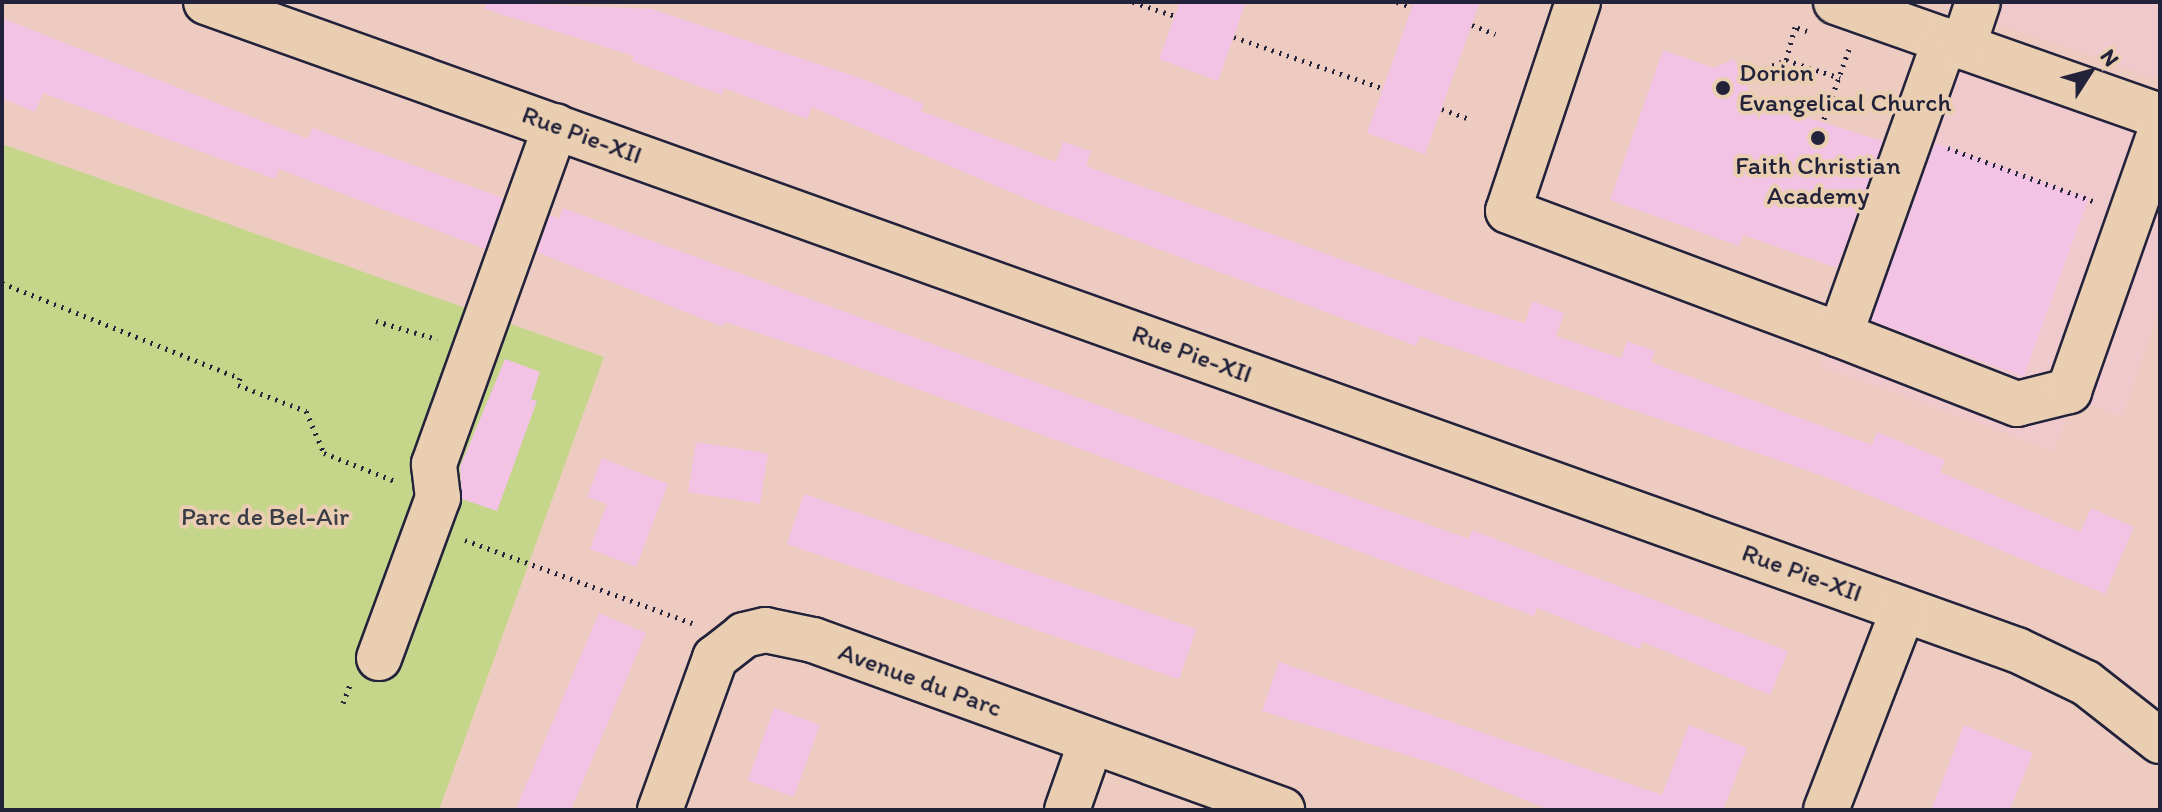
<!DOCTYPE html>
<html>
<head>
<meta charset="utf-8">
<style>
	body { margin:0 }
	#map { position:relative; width:2162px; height:812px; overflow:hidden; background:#edcbc1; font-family:Itim,sans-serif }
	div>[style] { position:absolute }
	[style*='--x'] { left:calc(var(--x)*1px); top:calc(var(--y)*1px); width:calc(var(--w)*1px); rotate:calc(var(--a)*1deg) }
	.built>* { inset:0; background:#efc9cc }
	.green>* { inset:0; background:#c5d68b }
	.building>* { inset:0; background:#f3c3e5; transform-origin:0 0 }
	.path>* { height:5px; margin-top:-2.5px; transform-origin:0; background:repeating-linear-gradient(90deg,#22223b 0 2px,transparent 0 8px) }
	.roads { filter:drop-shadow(2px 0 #22223b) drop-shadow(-2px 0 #22223b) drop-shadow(0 2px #22223b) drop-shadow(0 -2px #22223b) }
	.minor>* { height:44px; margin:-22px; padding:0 22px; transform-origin:22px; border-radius:22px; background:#eaceb1 }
	.dots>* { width:22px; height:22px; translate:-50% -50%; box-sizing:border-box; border:4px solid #eaceb1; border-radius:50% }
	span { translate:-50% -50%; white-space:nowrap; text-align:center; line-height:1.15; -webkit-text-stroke:8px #eaceb1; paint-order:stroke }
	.poi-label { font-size:26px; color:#22223b }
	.left { translate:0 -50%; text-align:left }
	.street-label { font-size:26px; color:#22223b }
	.park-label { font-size:26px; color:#3a3d47 }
	.frame { position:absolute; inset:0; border:4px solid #22223b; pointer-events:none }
	.north { position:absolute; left:2050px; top:32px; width:80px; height:80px; -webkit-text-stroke:6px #eaceb1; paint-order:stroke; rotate:54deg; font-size:22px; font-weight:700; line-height:32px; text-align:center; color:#22223b }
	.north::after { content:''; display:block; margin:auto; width:28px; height:36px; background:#22223b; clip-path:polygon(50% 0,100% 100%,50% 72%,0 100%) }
</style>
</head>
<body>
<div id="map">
	<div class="built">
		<div style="clip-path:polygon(1934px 2px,2160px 2px,2160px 80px)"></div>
		<div style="clip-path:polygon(1926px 58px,2160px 140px,2160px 306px,2122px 417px,2074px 399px,2054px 451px,1820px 366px)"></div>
	</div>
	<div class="green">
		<div style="clip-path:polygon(2px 144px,604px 357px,439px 810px,2px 810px)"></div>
	</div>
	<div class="building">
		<div style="clip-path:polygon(486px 2px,652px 9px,860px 78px,924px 104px,921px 111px,1056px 162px,1063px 142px,1091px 151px,1086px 166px,1463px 304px,1525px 323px,1532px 301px,1564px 313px,1556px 336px,1621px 358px,1627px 341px,1655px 351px,1651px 362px,1872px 445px,1877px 432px,1945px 460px,1940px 472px,2080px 532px,2091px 508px,2134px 527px,2105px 594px,1823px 476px,1420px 336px,1416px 346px,1041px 205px,812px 107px,807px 119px,724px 88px,722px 95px,632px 61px,634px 56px,485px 9px)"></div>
		<div style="clip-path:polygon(1180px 2px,1246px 2px,1218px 81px,1159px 59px)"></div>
		<div style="clip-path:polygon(1414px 2px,1480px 2px,1425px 154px,1367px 133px)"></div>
		<div style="clip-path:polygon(2px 18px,308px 139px,312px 128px,503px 198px,485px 249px,279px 169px,275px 179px,43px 93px,35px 112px,2px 98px)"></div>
		<div style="clip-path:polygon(1663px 50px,1714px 68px,1734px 59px,1754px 101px,1883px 141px,1837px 268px,1743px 235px,1739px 246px,1610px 200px)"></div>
		<div style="left:1935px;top:143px;width:163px;height:189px;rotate:20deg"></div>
		<div style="clip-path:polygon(563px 208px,1269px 468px,1469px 539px,1472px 530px,1788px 651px,1770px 695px,1643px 642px,1640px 649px,1537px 608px,1534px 616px,833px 358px,725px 322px,723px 327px,537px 252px,550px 215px,559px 219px)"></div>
		<div style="clip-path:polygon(505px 359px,540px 372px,531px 399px,537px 401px,497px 511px,462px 499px,460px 467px)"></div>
		<div style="left:696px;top:442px;width:73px;height:51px;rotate:9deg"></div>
		<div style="clip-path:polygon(602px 458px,668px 484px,636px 567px,590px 549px,607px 504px,587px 497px)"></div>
		<div style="left:804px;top:494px;width:415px;height:53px;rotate:19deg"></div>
		<div style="left:599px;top:613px;width:51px;height:212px;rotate:23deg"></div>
		<div style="clip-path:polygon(1279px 662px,1662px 795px,1689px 725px,1747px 748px,1723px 810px,1550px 810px,1439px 765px,1262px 711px)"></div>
		<div style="left:774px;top:708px;width:49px;height:77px;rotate:20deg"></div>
		<div style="clip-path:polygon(1964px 725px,2033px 753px,2010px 810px,1931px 810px)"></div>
	</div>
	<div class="path">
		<div style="--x:1133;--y:2;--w:44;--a:18.4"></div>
		<div style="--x:1397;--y:2;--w:16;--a:18"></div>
		<div style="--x:1472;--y:25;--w:25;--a:21"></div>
		<div style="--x:1807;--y:31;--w:13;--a:-162"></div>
		<div style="--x:1795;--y:27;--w:34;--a:105"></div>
		<div style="--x:1786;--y:60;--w:57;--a:18.4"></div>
		<div style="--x:1234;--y:37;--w:157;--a:19"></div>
		<div style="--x:1743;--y:78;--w:47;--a:-22.7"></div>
		<div style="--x:1442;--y:109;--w:27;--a:20"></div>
		<div style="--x:1824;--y:119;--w:74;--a:-70.3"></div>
		<div style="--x:1948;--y:148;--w:154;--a:20.1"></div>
		<div style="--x:2;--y:283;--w:256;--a:21.8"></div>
		<div style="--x:240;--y:378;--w:7;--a:106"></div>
		<div style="--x:238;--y:385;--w:73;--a:20.9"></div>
		<div style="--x:306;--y:411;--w:46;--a:66.8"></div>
		<div style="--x:324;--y:453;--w:76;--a:21.5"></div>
		<div style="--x:376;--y:321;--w:64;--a:16.4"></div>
		<div style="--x:465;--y:540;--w:242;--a:20.1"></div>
		<div style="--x:343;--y:703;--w:19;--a:-69"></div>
	</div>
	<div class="roads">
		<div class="minor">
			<div style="--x:206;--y:2;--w:1923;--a:19.69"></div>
			<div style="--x:2017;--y:650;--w:76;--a:25.6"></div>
			<div style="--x:2086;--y:683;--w:94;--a:38.1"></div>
			<div style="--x:1578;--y:2;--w:220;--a:108.5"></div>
			<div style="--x:1508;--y:211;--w:354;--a:20.5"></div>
			<div style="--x:1836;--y:2;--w:343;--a:19.4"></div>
			<div style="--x:1945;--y:40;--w:313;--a:109.6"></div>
			<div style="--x:1840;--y:335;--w:190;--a:21.3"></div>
			<div style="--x:2017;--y:404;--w:54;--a:-14"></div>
			<div style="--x:2069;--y:391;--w:275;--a:-70.6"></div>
			<div style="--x:1963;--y:47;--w:47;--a:-71.6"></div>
			<div style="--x:379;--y:658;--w:171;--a:-69.8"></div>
			<div style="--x:438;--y:498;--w:34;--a:-97"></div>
			<div style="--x:434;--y:464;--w:359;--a:-70.2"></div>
			<div style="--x:660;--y:810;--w:162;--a:-70.1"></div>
			<div style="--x:715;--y:658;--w:37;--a:-38"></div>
			<div style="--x:744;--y:635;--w:22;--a:-13"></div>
			<div style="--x:765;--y:630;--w:49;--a:11.8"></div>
			<div style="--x:813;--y:640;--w:499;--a:19.9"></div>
			<div style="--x:1067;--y:810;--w:72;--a:-70.6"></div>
			<div style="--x:1826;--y:810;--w:214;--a:-68.9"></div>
		</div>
	</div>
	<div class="dots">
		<div style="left:1723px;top:88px;background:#22223b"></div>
		<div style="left:1818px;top:138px;background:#22223b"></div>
	</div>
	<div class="poi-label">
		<span class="left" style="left:1739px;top:88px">Dorion<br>Evangelical Church</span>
		<span style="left:1818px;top:181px">Faith Christian<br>Academy</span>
	</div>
	<div class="street-label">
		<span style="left:582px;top:135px;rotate:20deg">Rue Pie-XII</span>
		<span style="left:1192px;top:354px;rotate:20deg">Rue Pie-XII</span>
		<span style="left:1802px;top:573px;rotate:20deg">Rue Pie-XII</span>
		<span style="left:920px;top:680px;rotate:20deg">Avenue du Parc</span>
	</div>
	<div class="park-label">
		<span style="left:265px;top:517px">Parc de Bel-Air</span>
	</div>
	<div class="frame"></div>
	<div class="north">N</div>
</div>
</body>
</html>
